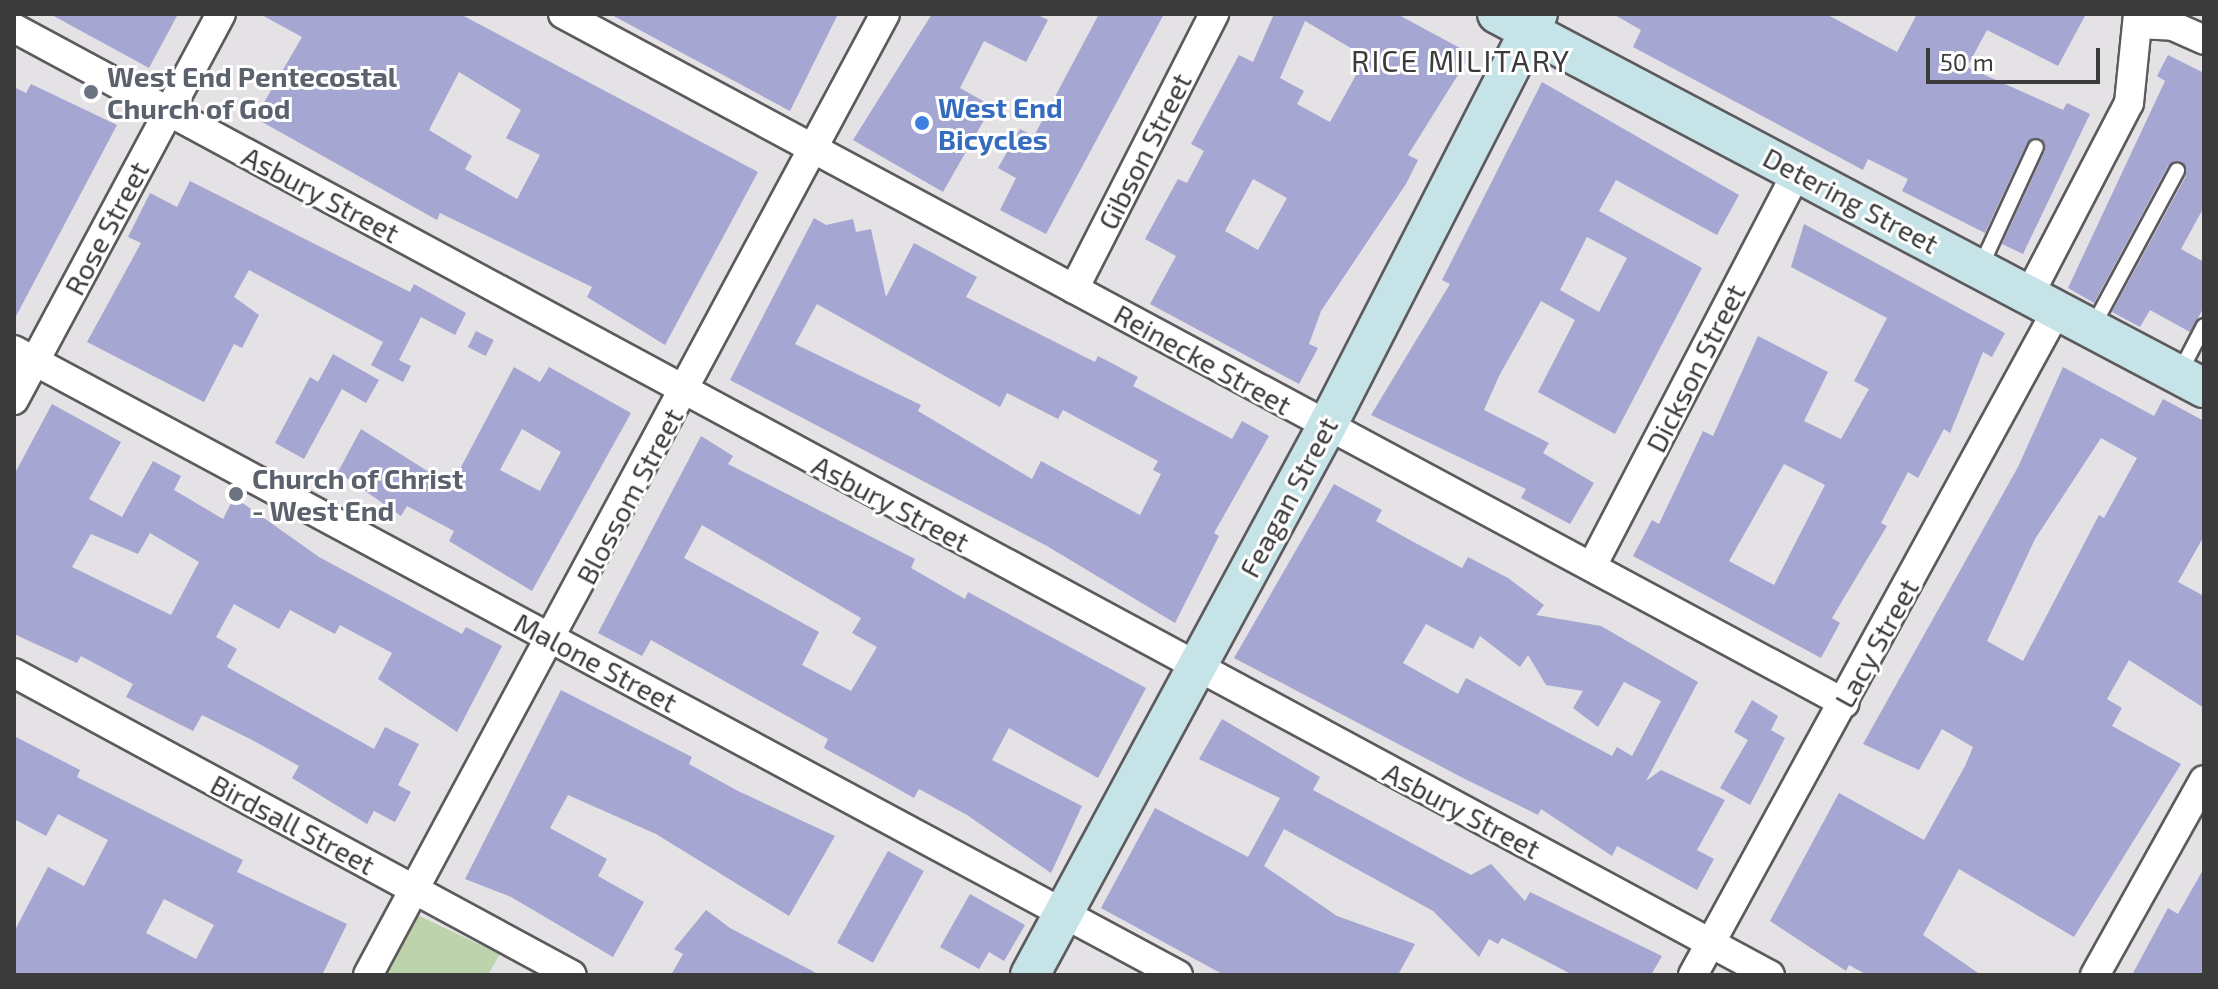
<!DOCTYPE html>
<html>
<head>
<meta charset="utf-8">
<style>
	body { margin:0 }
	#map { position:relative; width:2218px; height:989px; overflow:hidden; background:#e4e2e5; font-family:"Exo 2",sans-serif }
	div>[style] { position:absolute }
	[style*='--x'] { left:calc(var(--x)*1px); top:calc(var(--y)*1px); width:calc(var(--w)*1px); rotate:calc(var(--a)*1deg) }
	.green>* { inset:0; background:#bdd3ac }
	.building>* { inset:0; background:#a5a6d1; transform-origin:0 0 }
	.roads { filter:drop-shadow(2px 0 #5c5a5d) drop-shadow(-2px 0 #5c5a5d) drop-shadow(0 2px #5c5a5d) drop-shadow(0 -2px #5c5a5d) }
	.lane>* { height:14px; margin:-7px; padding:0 7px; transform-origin:7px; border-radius:7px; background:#fff }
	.street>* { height:28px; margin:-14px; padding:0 14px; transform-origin:14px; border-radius:14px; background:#fff }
	.secondary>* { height:38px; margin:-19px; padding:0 19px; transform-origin:19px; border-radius:19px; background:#c6e4e8 }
	.dots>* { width:22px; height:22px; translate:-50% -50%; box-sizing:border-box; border:4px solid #fff; border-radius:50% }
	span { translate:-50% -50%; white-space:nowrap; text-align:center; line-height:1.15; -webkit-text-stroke:6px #fff; paint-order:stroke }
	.worship-label { font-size:28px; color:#5b616d; font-weight:700 }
	.left { translate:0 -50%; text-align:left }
	.shop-label { font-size:28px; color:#366cbe; font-weight:700 }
	.street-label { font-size:28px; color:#3c3b3c }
	.neighbourhood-label { font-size:30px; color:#3c3b3c; letter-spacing:2px }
	.frame { position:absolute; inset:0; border:16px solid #3c3b3c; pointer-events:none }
	.scale { position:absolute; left:1926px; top:48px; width:174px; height:36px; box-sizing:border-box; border:4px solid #3c3b3c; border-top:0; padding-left:10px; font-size:24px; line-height:28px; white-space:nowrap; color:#3c3b3c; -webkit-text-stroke:6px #fff; paint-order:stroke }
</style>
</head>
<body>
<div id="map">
	<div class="green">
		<div style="clip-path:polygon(417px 915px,500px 954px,488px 975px,378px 975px)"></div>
	</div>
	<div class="building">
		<div style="clip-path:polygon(50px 14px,178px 14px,149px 68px)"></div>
		<div style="clip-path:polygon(evenodd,260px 14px,460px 14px,758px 172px,665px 345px,587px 297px,592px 287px,440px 213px,437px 220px,255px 118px,302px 37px,260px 14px,459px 72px,521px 110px,506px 138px,540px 155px,517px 199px,465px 169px,472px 156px,429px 130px,459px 72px)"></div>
		<div style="clip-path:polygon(610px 14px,838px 14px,790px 111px)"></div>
		<div style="clip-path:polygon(932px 14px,1036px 14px,1048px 20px,1026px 62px,984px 41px,960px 88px,992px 106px,943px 192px,853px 140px)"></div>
		<div style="clip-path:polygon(1099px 14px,1164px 14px,1046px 234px,1000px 210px,1016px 178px,998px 168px,1020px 129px,1034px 136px)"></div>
		<div style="clip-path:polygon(evenodd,1274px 14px,1397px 14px,1471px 54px,1408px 155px,1418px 160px,1406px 184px,1321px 311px,1309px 344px,1318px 348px,1299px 384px,1150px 304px,1176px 256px,1145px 239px,1178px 179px,1187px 183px,1204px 151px,1191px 144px,1239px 55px,1253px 62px,1274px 14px,1305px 21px,1366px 57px,1330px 122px,1297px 104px,1304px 91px,1280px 78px,1305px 21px,1274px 14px,1253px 179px,1287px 198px,1258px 250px,1225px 231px,1253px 179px)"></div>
		<div style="clip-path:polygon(1613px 14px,1826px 14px,1897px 52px,1917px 14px,2086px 14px,2058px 66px,1987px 30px,1967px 67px,2063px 110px,2067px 103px,2090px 114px,2023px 254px,2002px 244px,2045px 151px,2041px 138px,2027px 143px,1985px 233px,1902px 191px,1908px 179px,1868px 159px,1863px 170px,1633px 47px,1641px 30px)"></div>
		<div style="clip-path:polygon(2168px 55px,2204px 73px,2204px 207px,2181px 249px,2204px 262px,2204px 307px,2190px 332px,2150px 310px,2140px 327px,2112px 312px,2186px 176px,2181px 162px,2168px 166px,2094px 303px,2068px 288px,2165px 81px,2157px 76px)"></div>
		<div style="clip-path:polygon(evenodd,1542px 82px,1739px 195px,1717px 235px,1616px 180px,1599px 211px,1702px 268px,1615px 434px,1538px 392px,1575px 320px,1541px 301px,1499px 376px,1484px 410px,1549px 443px,1543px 453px,1594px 483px,1570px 524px,1521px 498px,1526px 489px,1371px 415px,1450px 284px,1442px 280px,1542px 82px,1587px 237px,1627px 258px,1599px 312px,1560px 290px,1587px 237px)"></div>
		<div style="clip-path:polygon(31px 84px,117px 125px,14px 320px,14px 87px,26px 93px)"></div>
		<div style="clip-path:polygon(190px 181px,410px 292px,414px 284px,466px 313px,455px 335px,421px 317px,399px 360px,411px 366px,403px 382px,371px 365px,383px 342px,249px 270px,234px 297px,259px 315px,242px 348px,234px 344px,204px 402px,87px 342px,141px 243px,128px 237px,150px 193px,177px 207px)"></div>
		<div style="clip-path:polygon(evenodd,814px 218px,826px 225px,853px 219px,856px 232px,871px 229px,886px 297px,914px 243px,977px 277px,966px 297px,1095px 362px,1098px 356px,1138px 377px,1133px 386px,1232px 439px,1242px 421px,1269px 436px,1214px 533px,1219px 536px,1175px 623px,1047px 546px,730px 380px,814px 218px,817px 304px,1000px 407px,1007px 393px,1058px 419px,1063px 410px,1158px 461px,1153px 470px,1161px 474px,1140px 515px,1041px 461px,1032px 479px,918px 411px,921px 405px,795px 344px,817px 304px)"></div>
		<div style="clip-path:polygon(evenodd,1804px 224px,2005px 333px,1992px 357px,1983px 352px,1950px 433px,1944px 429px,1918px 478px,1908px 472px,1881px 523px,1887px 526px,1832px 618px,1840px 623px,1821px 658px,1633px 556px,1652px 520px,1659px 524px,1703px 431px,1713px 436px,1758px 336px,1828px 372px,1804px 421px,1841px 439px,1869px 389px,1854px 381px,1887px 318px,1791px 267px,1804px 224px,1784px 464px,1825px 485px,1774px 585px,1729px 561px,1784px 464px)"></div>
		<div style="left:476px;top:331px;width:20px;height:18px;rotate:27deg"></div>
		<div style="clip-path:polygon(333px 354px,379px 380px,366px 403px,342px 389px,304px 459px,275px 443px,310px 377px,318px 382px)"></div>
		<div style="clip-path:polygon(evenodd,514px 367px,540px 382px,549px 367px,631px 413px,532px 591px,449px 541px,454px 531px,407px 506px,401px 516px,338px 472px,361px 429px,451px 486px,514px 367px,522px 429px,561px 452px,540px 491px,500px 470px,522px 429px)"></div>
		<div style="clip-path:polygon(evenodd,2063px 367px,2154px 416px,2163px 399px,2204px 421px,2204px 536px,2178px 582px,2204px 596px,2204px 708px,2129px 660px,2107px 699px,2122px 708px,2112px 726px,2181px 764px,2074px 937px,1959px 869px,1923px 935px,1981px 975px,1867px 975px,1849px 965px,1846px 971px,1770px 921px,1839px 793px,1924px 840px,1965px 766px,1973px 747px,1942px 729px,1919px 770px,1863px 744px,2018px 467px,2063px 367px,2101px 438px,2137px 458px,2104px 518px,2099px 515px,2023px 661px,1987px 641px,2035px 539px,2101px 438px)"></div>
		<div style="clip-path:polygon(evenodd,52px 404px,121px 442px,89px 499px,122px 517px,153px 461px,181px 476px,174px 490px,223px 519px,234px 497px,319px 557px,462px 634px,466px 627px,502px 646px,457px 732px,378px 679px,392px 653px,340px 625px,335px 634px,290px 610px,279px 629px,234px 604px,216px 637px,237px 649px,227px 667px,374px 749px,385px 727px,419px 744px,398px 785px,411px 792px,395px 822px,374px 811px,367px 824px,292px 778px,299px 766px,252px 740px,202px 715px,193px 731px,126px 697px,133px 684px,81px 656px,77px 663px,14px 634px,14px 475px,52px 404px,150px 533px,199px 562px,171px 615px,72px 567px,91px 534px,138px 554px,150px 533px)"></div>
		<div style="clip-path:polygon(evenodd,701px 436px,733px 456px,728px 464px,915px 559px,911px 568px,965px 599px,968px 592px,1146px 688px,1098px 778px,1009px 728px,992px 760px,1082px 806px,1051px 873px,967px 815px,919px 789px,914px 798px,884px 781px,824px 748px,828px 739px,651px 640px,642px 656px,598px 633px,701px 436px,702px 525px,861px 618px,852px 633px,877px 647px,851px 691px,802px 665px,819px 632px,684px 558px,702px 525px)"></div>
		<div style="clip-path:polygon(evenodd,1334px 484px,1382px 510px,1376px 521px,1408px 539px,1462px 568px,1468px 557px,1508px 578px,1544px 605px,1536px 615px,1601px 626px,1698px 682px,1646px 781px,1661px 770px,1725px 800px,1697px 850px,1714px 859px,1697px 890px,1617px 846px,1612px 856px,1541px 809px,1538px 815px,1465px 779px,1234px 658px,1334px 484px,1426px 624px,1473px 649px,1480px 636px,1520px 667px,1528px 655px,1546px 685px,1583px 691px,1573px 708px,1598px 727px,1624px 682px,1661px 701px,1632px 756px,1617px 747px,1612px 756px,1466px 678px,1458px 694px,1403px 663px,1426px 624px)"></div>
		<div style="clip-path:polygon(561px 690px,692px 757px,689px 764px,738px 791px,835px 836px,789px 916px,656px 834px,568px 795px,550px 828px,607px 859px,598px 876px,644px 902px,613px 957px,511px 897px,465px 879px)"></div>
		<div style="clip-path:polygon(1752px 700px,1778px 716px,1771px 730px,1785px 738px,1750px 805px,1720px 788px,1748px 740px,1734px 732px)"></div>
		<div style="clip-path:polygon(1222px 719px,1320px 777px,1313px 790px,1471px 875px,1491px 864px,1525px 901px,1530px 892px,1662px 956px,1651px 975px,1571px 974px,1502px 938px,1498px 944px,1489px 939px,1479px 957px,1433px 911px,1284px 829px,1264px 866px,1337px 916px,1415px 944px,1398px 975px,1224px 975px,1101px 908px,1155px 808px,1248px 857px,1280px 798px,1199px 759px)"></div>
		<div style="clip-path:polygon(evenodd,14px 736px,80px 770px,77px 777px,243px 860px,237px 872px,347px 924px,322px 975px,14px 975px,14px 932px,48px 867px,84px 886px,108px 840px,58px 814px,46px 836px,14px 819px,14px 736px,164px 899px,214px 925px,196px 959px,146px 933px,164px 899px)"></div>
		<div style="left:888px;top:851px;width:41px;height:105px;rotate:29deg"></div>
		<div style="clip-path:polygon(2204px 868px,2204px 975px,2132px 975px,2168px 908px,2178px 914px)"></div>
		<div style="clip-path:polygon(970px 894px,1025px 925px,1004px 961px,989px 952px,979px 969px,940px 947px)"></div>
		<div style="clip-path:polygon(706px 910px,730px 928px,820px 975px,671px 975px,683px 954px,674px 949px)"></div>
	</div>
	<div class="roads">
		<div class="lane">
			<div style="--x:1980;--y:268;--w:133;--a:-65.2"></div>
			<div style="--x:2092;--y:328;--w:179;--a:-61.6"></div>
			<div style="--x:2179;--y:374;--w:54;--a:-62.5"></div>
		</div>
		<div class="street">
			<div style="--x:563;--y:14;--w:1455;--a:28.27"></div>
			<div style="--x:2138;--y:24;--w:35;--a:3"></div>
			<div style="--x:2173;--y:26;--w:34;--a:24"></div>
			<div style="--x:14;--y:28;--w:1995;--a:28.34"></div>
			<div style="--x:1074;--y:289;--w:309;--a:-63"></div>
			<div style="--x:2029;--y:295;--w:216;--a:-62.5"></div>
			<div style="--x:2129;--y:103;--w:89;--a:-84.2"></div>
			<div style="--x:14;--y:350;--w:1321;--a:28.23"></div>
			<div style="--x:14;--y:400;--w:438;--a:-61.8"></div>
			<div style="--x:1592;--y:566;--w:445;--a:-62.5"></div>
			<div style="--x:14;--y:673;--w:634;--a:28.42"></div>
			<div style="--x:368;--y:975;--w:1091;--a:-61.72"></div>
			<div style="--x:1693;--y:975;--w:758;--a:-61.31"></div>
			<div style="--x:2095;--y:975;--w:223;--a:-60.8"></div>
		</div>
		<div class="secondary">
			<div style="--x:1497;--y:14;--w:800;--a:27.88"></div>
			<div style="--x:1030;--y:975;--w:624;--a:-61.59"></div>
			<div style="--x:1327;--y:426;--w:463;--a:-62.9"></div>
		</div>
	</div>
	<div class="dots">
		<div style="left:91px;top:92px;background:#6b7280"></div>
		<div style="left:922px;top:123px;background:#3f7fe0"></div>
		<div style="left:236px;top:494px;background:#6b7280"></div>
	</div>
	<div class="worship-label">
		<span class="left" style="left:107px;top:92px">West End Pentecostal<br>Church of God</span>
		<span class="left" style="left:252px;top:494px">Church of Christ<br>- West End</span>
	</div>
	<div class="shop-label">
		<span class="left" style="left:938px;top:123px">West End<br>Bicycles</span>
	</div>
	<div class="street-label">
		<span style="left:1144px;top:151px;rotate:-63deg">Gibson Street</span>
		<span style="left:321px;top:194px;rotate:28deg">Asbury Street</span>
		<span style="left:1851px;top:200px;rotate:28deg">Detering Street</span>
		<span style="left:106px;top:228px;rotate:-62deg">Rose Street</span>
		<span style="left:1203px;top:359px;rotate:29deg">Reinecke Street</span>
		<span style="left:1695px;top:368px;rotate:-63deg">Dickson Street</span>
		<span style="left:629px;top:496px;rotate:-62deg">Blossom Street</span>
		<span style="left:1288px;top:497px;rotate:-62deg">Feagan Street</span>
		<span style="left:891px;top:503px;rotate:28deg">Asbury Street</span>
		<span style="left:1876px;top:643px;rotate:-61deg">Lacy Street</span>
		<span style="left:596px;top:662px;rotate:28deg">Malone Street</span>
		<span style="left:1462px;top:810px;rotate:28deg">Asbury Street</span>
		<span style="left:293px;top:824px;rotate:28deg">Birdsall Street</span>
	</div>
	<div class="neighbourhood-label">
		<span style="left:1461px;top:60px">RICE MILITARY</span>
	</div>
	<div class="frame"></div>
	<div class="scale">50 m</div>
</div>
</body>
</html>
